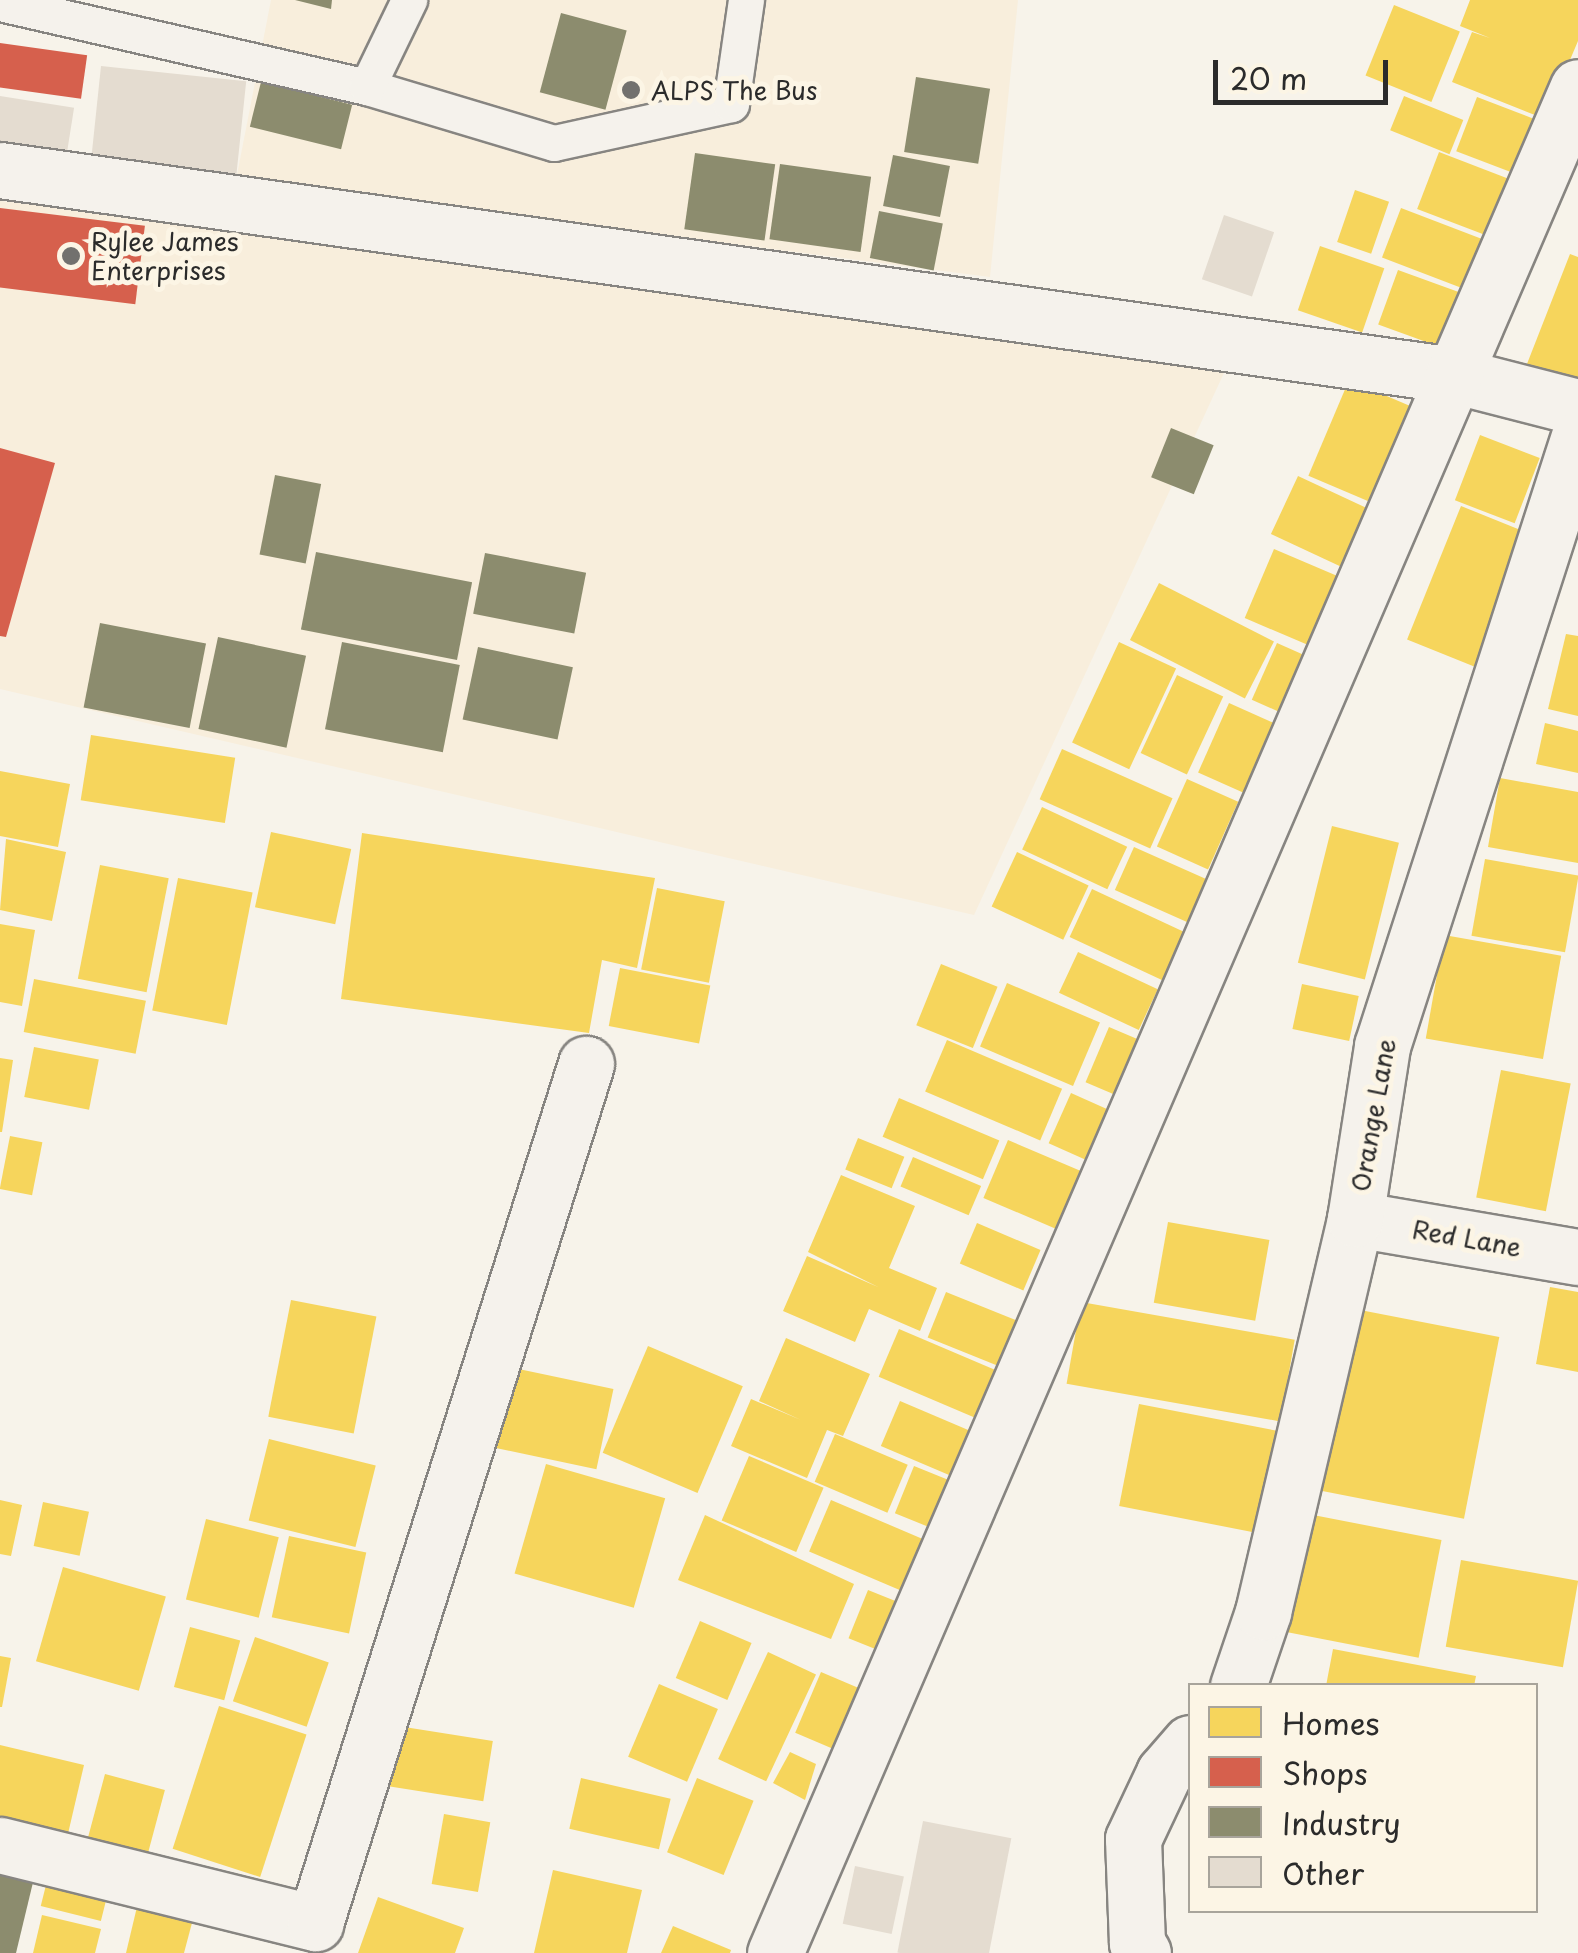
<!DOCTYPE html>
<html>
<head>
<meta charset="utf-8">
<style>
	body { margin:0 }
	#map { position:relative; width:1578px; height:1953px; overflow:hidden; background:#f7f3ea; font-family:"Playpen Sans",sans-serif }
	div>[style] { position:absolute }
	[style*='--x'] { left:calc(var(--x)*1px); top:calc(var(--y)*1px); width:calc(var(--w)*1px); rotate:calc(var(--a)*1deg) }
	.built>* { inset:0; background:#f8eedc }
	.homes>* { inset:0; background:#f6d55c; transform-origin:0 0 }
	.shops>* { inset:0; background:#d6604d; transform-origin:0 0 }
	.industry>* { inset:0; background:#8c8c6e; transform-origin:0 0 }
	.building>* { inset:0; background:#e4dcd0; transform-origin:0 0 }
	.roads { filter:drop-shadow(2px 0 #878581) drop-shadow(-2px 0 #878581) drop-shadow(0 2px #878581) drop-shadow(0 -2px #878581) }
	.service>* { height:35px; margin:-17.5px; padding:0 17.5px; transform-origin:17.5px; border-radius:17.5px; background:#f5f2ec }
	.minor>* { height:55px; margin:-27.5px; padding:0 27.5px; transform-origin:27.5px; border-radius:27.5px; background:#f5f2ec }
	.dots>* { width:28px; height:28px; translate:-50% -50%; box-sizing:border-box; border:5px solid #fcf5e5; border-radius:50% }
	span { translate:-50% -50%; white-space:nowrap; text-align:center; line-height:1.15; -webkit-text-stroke:10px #fcf5e5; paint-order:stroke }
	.poi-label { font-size:25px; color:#2b2b2b }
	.left { translate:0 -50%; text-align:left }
	.street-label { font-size:25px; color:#2b2b2b }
	.legend { position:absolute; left:1188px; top:1683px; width:350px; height:230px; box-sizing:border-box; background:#fcf5e5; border:2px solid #a8a49b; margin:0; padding:12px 18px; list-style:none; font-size:30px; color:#2b2b2b }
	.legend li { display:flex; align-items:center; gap:20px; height:50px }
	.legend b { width:50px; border:2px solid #a8a49b }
	.scale { position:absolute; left:1213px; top:60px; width:175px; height:45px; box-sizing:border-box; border:5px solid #2b2b2b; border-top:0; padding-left:12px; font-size:30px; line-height:35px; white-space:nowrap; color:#2b2b2b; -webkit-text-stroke:8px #fcf5e5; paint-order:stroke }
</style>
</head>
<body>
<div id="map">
	<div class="built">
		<div style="clip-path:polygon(271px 0,1018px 0,990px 277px,236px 180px)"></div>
		<div style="clip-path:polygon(0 201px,175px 218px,1229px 362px,974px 915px,0 689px)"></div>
	</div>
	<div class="homes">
		<div style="clip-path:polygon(1470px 0,1578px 0,1578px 41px,1545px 119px,1452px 82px,1472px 32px,1490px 38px,1460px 26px)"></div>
		<div style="left:1394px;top:5px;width:71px;height:76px;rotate:22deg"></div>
		<div style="left:1404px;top:96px;width:64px;height:37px;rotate:22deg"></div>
		<div style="left:1477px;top:97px;width:64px;height:58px;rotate:21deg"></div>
		<div style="left:1439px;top:152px;width:80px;height:61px;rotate:21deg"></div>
		<div style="left:1355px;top:190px;width:36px;height:55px;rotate:19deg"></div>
		<div style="left:1401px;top:208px;width:91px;height:53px;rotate:21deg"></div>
		<div style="left:1320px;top:246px;width:68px;height:68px;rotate:19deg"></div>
		<div style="clip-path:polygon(1570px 254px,1578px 257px,1578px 390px,1525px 369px)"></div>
		<div style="left:1398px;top:270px;width:66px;height:58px;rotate:20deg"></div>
		<div style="left:1349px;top:380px;width:78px;height:104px;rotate:23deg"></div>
		<div style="left:1480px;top:435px;width:64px;height:70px;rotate:21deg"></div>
		<div style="left:1298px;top:476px;width:81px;height:64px;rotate:25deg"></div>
		<div style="left:1461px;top:506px;width:77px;height:144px;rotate:22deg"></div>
		<div style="left:1274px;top:549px;width:81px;height:75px;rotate:23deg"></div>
		<div style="left:1159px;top:583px;width:129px;height:64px;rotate:27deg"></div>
		<div style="clip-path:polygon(1566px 634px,1578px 636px,1578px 716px,1548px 709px)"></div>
		<div style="left:1119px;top:642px;width:63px;height:111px;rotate:25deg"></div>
		<div style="left:1277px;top:643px;width:34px;height:62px;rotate:24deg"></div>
		<div style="left:1177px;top:675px;width:51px;height:86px;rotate:25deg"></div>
		<div style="left:1229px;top:703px;width:51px;height:76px;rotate:24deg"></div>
		<div style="clip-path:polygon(1545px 723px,1578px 731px,1578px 773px,1536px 764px)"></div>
		<div style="left:91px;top:735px;width:146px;height:66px;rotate:9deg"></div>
		<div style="left:1062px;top:749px;width:121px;height:55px;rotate:24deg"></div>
		<div style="clip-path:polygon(0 771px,70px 784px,58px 847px,0 836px)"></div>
		<div style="clip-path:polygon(1500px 778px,1578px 792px,1578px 863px,1488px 847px)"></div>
		<div style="left:1187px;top:779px;width:56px;height:74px;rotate:24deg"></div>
		<div style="left:1042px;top:807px;width:94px;height:47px;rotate:25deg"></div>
		<div style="left:1332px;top:826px;width:69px;height:141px;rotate:14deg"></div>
		<div style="left:271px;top:832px;width:82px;height:77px;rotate:12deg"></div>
		<div style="clip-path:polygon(362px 833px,655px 878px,637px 968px,602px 960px,589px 1033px,341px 999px)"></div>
		<div style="clip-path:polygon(6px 839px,66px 852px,52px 921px,0 910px)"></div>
		<div style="left:1134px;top:847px;width:82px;height:47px;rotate:24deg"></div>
		<div style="left:1017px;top:852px;width:79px;height:60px;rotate:25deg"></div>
		<div style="left:1485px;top:859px;width:95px;height:78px;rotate:10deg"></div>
		<div style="left:100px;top:865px;width:70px;height:116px;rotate:11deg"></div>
		<div style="left:178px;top:878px;width:76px;height:135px;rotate:11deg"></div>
		<div style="left:657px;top:888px;width:69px;height:83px;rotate:11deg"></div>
		<div style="left:1092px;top:889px;width:103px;height:53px;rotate:25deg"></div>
		<div style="clip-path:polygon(0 924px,35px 930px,22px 1006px,0 1002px)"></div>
		<div style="left:1444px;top:935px;width:119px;height:105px;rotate:10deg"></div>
		<div style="left:1078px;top:952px;width:88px;height:45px;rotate:25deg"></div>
		<div style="left:941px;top:964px;width:61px;height:66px;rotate:22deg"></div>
		<div style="left:620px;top:968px;width:92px;height:59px;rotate:11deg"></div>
		<div style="left:34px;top:979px;width:114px;height:54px;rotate:11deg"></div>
		<div style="left:1007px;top:983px;width:101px;height:69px;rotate:23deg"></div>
		<div style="left:1302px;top:984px;width:58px;height:46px;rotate:12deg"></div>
		<div style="left:1109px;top:1027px;width:39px;height:60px;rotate:23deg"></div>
		<div style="left:947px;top:1040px;width:125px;height:56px;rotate:23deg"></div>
		<div style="left:34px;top:1047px;width:66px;height:51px;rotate:11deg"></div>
		<div style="clip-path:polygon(0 1058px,13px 1060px,2px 1132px,0 1132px)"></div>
		<div style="left:1501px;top:1070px;width:71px;height:130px;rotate:11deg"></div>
		<div style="left:1071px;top:1093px;width:46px;height:55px;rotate:24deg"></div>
		<div style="left:899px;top:1098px;width:109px;height:42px;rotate:23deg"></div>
		<div style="left:10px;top:1136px;width:33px;height:54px;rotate:11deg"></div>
		<div style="left:858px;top:1138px;width:50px;height:34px;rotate:22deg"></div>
		<div style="left:1008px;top:1140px;width:83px;height:63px;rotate:23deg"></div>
		<div style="left:913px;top:1157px;width:74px;height:32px;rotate:23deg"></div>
		<div style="clip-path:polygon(841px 1175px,915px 1206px,889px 1268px,937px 1288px,920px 1331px,869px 1309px,855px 1342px,783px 1311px,807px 1256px,878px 1287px,808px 1252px)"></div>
		<div style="left:1168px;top:1222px;width:103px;height:82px;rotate:10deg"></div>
		<div style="left:977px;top:1223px;width:69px;height:44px;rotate:23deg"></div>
		<div style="clip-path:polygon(1550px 1287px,1578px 1292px,1578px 1372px,1536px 1364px)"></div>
		<div style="left:946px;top:1292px;width:79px;height:49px;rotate:22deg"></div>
		<div style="left:291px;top:1300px;width:87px;height:119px;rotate:11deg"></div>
		<div style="left:1081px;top:1302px;width:217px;height:83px;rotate:10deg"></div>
		<div style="left:1355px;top:1309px;width:147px;height:185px;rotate:11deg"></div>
		<div style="left:899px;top:1329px;width:106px;height:52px;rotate:23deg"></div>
		<div style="clip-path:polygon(786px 1338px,870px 1374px,843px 1436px,827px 1430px,807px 1478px,731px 1446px,751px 1399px,801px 1420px,759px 1401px)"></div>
		<div style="left:648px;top:1346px;width:103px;height:116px;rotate:23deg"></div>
		<div style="left:500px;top:1365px;width:116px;height:82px;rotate:12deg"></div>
		<div style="left:900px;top:1401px;width:76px;height:49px;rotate:23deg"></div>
		<div style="left:1139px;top:1404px;width:142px;height:104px;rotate:11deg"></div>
		<div style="left:835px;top:1434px;width:79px;height:52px;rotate:23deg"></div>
		<div style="left:269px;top:1439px;width:110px;height:84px;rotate:14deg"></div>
		<div style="left:749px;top:1456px;width:81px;height:70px;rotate:23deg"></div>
		<div style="left:546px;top:1464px;width:124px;height:114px;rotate:16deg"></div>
		<div style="left:914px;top:1466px;width:40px;height:51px;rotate:22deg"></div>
		<div style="clip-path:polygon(0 1500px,22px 1505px,11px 1556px,0 1554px)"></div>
		<div style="left:831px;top:1500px;width:99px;height:56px;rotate:23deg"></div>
		<div style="left:43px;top:1502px;width:47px;height:45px;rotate:12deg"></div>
		<div style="left:1308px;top:1514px;width:136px;height:120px;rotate:11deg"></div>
		<div style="clip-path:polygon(705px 1515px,854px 1584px,831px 1639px,678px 1580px)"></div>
		<div style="left:206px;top:1519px;width:75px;height:83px;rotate:14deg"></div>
		<div style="left:289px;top:1536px;width:79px;height:83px;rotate:12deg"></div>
		<div style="left:1461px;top:1560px;width:119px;height:88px;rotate:10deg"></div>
		<div style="left:63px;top:1567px;width:107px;height:98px;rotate:16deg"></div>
		<div style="left:868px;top:1590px;width:45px;height:52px;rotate:22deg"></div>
		<div style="left:700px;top:1621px;width:56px;height:62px;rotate:23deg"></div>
		<div style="left:190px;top:1627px;width:52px;height:62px;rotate:15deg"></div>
		<div style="left:255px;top:1637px;width:78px;height:68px;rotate:19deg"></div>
		<div style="clip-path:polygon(1333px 1649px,1476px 1676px,1474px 1686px,1326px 1686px)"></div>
		<div style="left:768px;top:1652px;width:53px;height:118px;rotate:25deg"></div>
		<div style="clip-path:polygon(0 1656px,11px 1658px,2px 1707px,0 1707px)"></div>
		<div style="left:821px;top:1672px;width:53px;height:66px;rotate:23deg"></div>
		<div style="left:659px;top:1684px;width:64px;height:79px;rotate:23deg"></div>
		<div style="left:219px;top:1706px;width:92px;height:150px;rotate:18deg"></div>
		<div style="left:398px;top:1726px;width:96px;height:61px;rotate:9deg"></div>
		<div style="clip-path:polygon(0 1745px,84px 1765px,67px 1838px,0 1823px)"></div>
		<div style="clip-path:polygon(790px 1752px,816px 1764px,805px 1800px,773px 1783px)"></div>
		<div style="left:105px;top:1774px;width:62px;height:75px;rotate:15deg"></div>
		<div style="left:581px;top:1778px;width:92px;height:52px;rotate:13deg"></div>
		<div style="left:697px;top:1778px;width:61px;height:80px;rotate:22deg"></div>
		<div style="left:444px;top:1814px;width:47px;height:71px;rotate:10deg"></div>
		<div style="clip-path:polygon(553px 1870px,642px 1890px,627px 1953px,534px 1953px)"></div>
		<div style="left:48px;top:1877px;width:62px;height:30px;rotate:14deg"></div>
		<div style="clip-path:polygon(141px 1890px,197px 1904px,184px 1953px,126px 1953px)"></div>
		<div style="clip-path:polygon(378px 1897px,464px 1928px,455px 1953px,358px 1953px)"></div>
		<div style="clip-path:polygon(42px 1915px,101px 1929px,95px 1953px,33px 1953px)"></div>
		<div style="clip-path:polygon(673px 1926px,731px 1950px,730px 1953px,661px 1953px)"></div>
	</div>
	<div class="shops">
		<div style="left:0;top:43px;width:88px;height:44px;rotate:8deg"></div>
		<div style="left:0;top:208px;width:146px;height:79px;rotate:7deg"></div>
		<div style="clip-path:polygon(0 448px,55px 463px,6px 637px,0 636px)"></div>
	</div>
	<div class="industry">
		<div style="clip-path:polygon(295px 0,332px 0,331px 9px)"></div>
		<div style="left:561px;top:13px;width:68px;height:82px;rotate:15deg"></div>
		<div style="left:916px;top:77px;width:75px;height:76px;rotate:9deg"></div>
		<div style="left:261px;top:82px;width:94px;height:46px;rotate:14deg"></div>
		<div style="left:695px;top:153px;width:81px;height:77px;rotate:8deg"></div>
		<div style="left:893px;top:155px;width:58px;height:52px;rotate:11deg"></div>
		<div style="left:780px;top:164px;width:92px;height:76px;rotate:8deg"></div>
		<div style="left:879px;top:211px;width:65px;height:48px;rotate:11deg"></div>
		<div style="left:1171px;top:428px;width:46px;height:53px;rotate:22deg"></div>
		<div style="left:275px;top:475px;width:47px;height:81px;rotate:11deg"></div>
		<div style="left:316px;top:552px;width:159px;height:79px;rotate:11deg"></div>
		<div style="left:485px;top:553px;width:103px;height:62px;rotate:11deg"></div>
		<div style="left:100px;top:623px;width:108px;height:86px;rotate:11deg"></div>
		<div style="left:218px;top:637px;width:90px;height:94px;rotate:12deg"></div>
		<div style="left:342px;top:642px;width:120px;height:89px;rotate:11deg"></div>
		<div style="left:478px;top:647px;width:97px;height:74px;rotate:12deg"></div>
		<div style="clip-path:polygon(0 1865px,35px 1874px,16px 1953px,0 1953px)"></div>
	</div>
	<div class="building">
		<div style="left:101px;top:66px;width:146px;height:94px;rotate:6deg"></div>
		<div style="left:0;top:96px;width:75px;height:59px;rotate:9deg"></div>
		<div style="left:1224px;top:215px;width:53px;height:68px;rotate:19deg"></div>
		<div style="left:923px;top:1821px;width:90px;height:134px;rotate:11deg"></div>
		<div style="left:855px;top:1866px;width:50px;height:59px;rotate:12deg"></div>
	</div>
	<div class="roads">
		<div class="service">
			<div style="--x:0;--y:3;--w:376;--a:12.9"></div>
			<div style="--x:367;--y:87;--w:195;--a:16.7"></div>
			<div style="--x:554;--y:143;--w:181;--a:-12.4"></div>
			<div style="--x:731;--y:104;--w:105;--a:-81.8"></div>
			<div style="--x:367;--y:87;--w:97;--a:-64.2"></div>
		</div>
		<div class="minor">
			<div style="--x:0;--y:170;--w:1467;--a:8.03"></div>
			<div style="--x:1453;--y:375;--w:129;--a:14.4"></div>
			<div style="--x:1355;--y:1219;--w:226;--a:9.7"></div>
			<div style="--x:1238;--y:1686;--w:78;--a:-71.3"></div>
			<div style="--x:1263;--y:1612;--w:404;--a:-76.8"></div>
			<div style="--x:1355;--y:1219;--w:175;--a:-81.1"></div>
			<div style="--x:1382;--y:1046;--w:638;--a:-72.1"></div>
			<div style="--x:0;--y:1845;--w:325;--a:13.9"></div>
			<div style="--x:315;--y:1923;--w:901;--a:-72.49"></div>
			<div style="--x:775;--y:1953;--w:2031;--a:-66.72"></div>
			<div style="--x:1143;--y:1953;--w:12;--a:-121"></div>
			<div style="--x:1137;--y:1943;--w:104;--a:-92.2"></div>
			<div style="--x:1133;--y:1839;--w:73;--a:-64.8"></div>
			<div style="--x:1164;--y:1773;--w:40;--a:-49"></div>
		</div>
	</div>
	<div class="dots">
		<div style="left:631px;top:90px;background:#72716e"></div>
		<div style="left:71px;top:256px;background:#72716e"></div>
	</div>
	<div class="poi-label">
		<span class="left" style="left:651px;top:90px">ALPS The Bus</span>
		<span class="left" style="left:91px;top:256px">Rylee James<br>Enterprises</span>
	</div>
	<div class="street-label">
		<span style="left:1373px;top:1115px;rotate:-80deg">Orange Lane</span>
		<span style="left:1467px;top:1238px;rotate:10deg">Red Lane</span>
	</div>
	<ul class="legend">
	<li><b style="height:28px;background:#f6d55c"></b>Homes</li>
	<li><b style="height:28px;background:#d6604d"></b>Shops</li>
	<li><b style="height:28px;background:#8c8c6e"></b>Industry</li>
	<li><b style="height:28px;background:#e4dcd0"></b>Other</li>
	</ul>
	<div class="scale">20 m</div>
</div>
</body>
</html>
